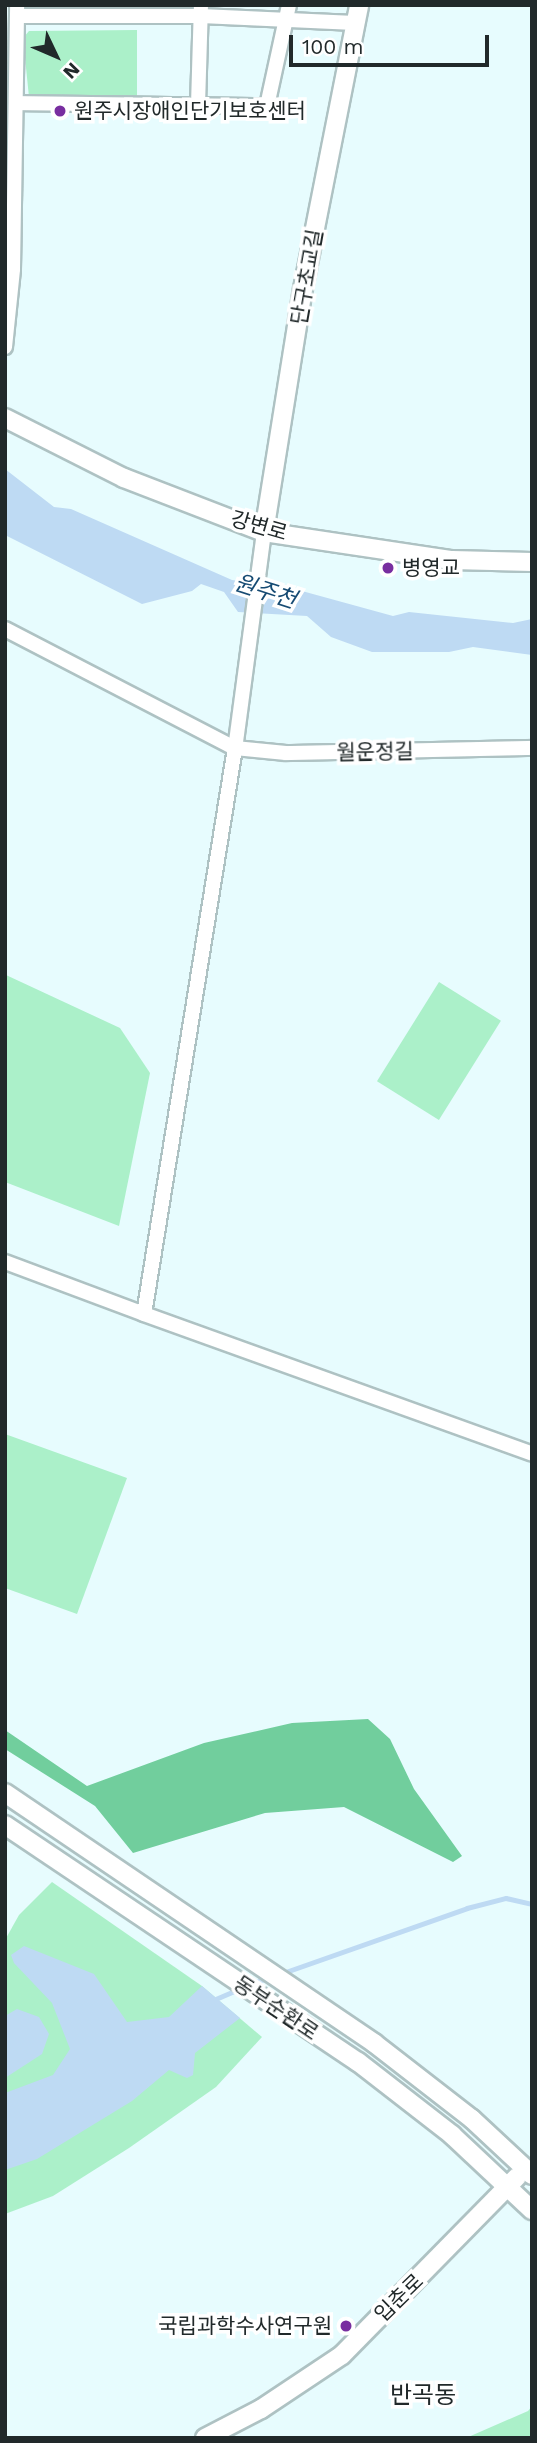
<!DOCTYPE html>
<html>
<head>
<meta charset="utf-8">
<style>
	body { margin:0 }
	#map { position:relative; width:537px; height:2443px; overflow:hidden; background:#e7fcfe; font-family:"Work Sans","Noto Sans KR",sans-serif }
	div>[style] { position:absolute }
	[style*='--x'] { left:calc(var(--x)*1px); top:calc(var(--y)*1px); width:calc(var(--w)*1px); rotate:calc(var(--a)*1deg) }
	.green>* { inset:0; background:#abf0c9; transform-origin:0 0 }
	.forest>* { inset:0; background:#71ce9d }
	.water>* { inset:0; background:#bedaf3 }
	.stream>* { height:4.5px; margin:-2.25px; padding:0 2.25px; transform-origin:2.25px; border-radius:2.25px; background:#bedaf3 }
	.roads { filter:drop-shadow(2px 0 #aec2c3) drop-shadow(-2px 0 #aec2c3) drop-shadow(0 2px #aec2c3) drop-shadow(0 -2px #aec2c3) }
	.minor>* { height:14px; margin:-7px; padding:0 7px; transform-origin:7px; border-radius:7px; background:#fff }
	.tertiary>* { height:18px; margin:-9px; padding:0 9px; transform-origin:9px; border-radius:9px; background:#fff }
	.dots>* { width:19px; height:19px; translate:-50% -50%; box-sizing:border-box; border:4px solid #fff; border-radius:50% }
	span { translate:-50% -50%; white-space:nowrap; text-align:center; line-height:1.15; -webkit-text-stroke:7px #fff; paint-order:stroke }
	.poi-label { font-size:21px; color:#21292a }
	.left { translate:0 -50%; text-align:left }
	.right { translate:-100% -50%; text-align:right }
	.street-label { font-size:21px; color:#21292a }
	.water-label { font-size:23px; color:#174b73; font-style:italic }
	.quarter-label { font-size:24px; color:#21292a }
	.frame { position:absolute; inset:0; border:7px solid #21292a; pointer-events:none }
	.north { position:absolute; left:21px; top:21px; width:70px; height:70px; -webkit-text-stroke:5px #fff; paint-order:stroke; rotate:134deg; font-size:19px; font-weight:700; line-height:28px; text-align:center; color:#21292a }
	.north::after { content:''; display:block; margin:auto; width:24px; height:32px; background:#21292a; clip-path:polygon(50% 0,100% 100%,50% 72%,0 100%) }
	.scale { position:absolute; left:289px; top:35px; width:200px; height:32px; box-sizing:border-box; border:4px solid #21292a; border-top:0; padding-left:9px; font-size:21px; line-height:24px; white-space:nowrap; color:#21292a; -webkit-text-stroke:5px #fff; paint-order:stroke }
</style>
</head>
<body>
<div id="map">
	<div class="green">
		<div style="clip-path:polygon(137px 30px,137px 98px,29px 97px,23px 38px,29px 31px)"></div>
		<div style="clip-path:polygon(6px 975px,120px 1028px,150px 1073px,119px 1226px,5px 1182px)"></div>
		<div style="left:439px;top:982px;width:73px;height:117px;rotate:32deg"></div>
		<div style="clip-path:polygon(5px 1434px,127px 1478px,77px 1614px,5px 1588px)"></div>
		<div style="clip-path:polygon(52px 1882px,202px 1986px,262px 2037px,216px 2087px,129px 2148px,53px 2196px,5px 2214px,5px 1940px,19px 1915px)"></div>
		<div style="clip-path:polygon(532px 2406px,532px 2438px,466px 2438px,528px 2411px)"></div>
	</div>
	<div class="forest">
		<div style="clip-path:polygon(368px 1719px,390px 1739px,414px 1789px,462px 1856px,453px 1862px,344px 1807px,265px 1813px,133px 1853px,95px 1806px,5px 1749px,5px 1730px,87px 1786px,204px 1743px,292px 1723px)"></div>
	</div>
	<div class="water">
		<div style="clip-path:polygon(5px 469px,54px 507px,71px 509px,232px 580px,291px 588px,393px 616px,409px 612px,513px 623px,532px 619px,532px 655px,473px 647px,449px 652px,372px 652px,331px 637px,307px 616px,238px 612px,224px 592px,201px 584px,192px 591px,142px 604px,5px 535px)"></div>
		<div style="clip-path:polygon(24px 1946px,94px 1974px,127px 2022px,169px 2017px,202px 1986px,240px 2018px,195px 2053px,193px 2075px,187px 2078px,169px 2070px,132px 2101px,37px 2159px,5px 2170px,5px 2093px,53px 2075px,70px 2049px,52px 2003px,14px 1963px,11px 1955px)"></div>
		<div style="clip-path:polygon(17px 2009px,39px 2017px,49px 2034px,42px 2054px,5px 2078px,5px 2016px)"></div>
	</div>
	<div class="stream">
		<div style="--x:280;--y:1974;--w:198;--a:-19.4"></div>
		<div style="--x:467;--y:1908;--w:40;--a:-14.4"></div>
		<div style="--x:506;--y:1898;--w:27;--a:13"></div>
		<div style="--x:250;--y:1984;--w:19;--a:-18"></div>
		<div style="--x:211;--y:2001;--w:30;--a:-23"></div>
	</div>
	<div class="roads">
		<div class="minor">
			<div style="--x:18;--y:16;--w:183;--a:0"></div>
			<div style="--x:201;--y:16;--w:154;--a:2.6"></div>
			<div style="--x:16;--y:103;--w:251;--a:0.7"></div>
			<div style="--x:267;--y:106;--w:103;--a:-77.7"></div>
			<div style="--x:198;--y:105;--w:100;--a:-88.3"></div>
			<div style="--x:5;--y:347;--w:78;--a:-84.1"></div>
			<div style="--x:13;--y:269;--w:264;--a:-89.1"></div>
			<div style="--x:264;--y:532;--w:218;--a:97.6"></div>
			<div style="--x:235;--y:748;--w:573;--a:99.13"></div>
			<div style="--x:144;--y:1314;--w:412;--a:19.8"></div>
			<div style="--x:5;--y:629;--w:259;--a:27.4"></div>
			<div style="--x:235;--y:748;--w:51;--a:5.6"></div>
			<div style="--x:286;--y:753;--w:246;--a:-1.2"></div>
			<div style="--x:5;--y:1262;--w:148;--a:20.5"></div>
		</div>
		<div class="tertiary">
			<div style="--x:5;--y:418;--w:133;--a:26.8"></div>
			<div style="--x:124;--y:478;--w:150;--a:21.1"></div>
			<div style="--x:264;--y:532;--w:190;--a:8.5"></div>
			<div style="--x:452;--y:560;--w:80;--a:1.4"></div>
			<div style="--x:264;--y:532;--w:246;--a:-80.9"></div>
			<div style="--x:303;--y:289;--w:289;--a:-78.8"></div>
			<div style="--x:5;--y:1793;--w:446;--a:34.1"></div>
			<div style="--x:374;--y:2043;--w:124;--a:37.8"></div>
			<div style="--x:472;--y:2119;--w:82;--a:43"></div>
			<div style="--x:5;--y:1825;--w:425;--a:33.9"></div>
			<div style="--x:358;--y:2062;--w:119;--a:37.8"></div>
			<div style="--x:452;--y:2135;--w:110;--a:43.2"></div>
			<div style="--x:205;--y:2438;--w:63;--a:-27.4"></div>
			<div style="--x:261;--y:2409;--w:97;--a:-33.7"></div>
			<div style="--x:342;--y:2355;--w:250;--a:-45.5"></div>
		</div>
	</div>
	<div class="dots">
		<div style="left:60px;top:111px;background:#782ea0"></div>
		<div style="left:388px;top:568px;background:#782ea0"></div>
		<div style="left:346px;top:2326px;background:#782ea0"></div>
	</div>
	<div class="poi-label">
		<span class="left" style="left:74px;top:111px">원주시장애인단기보호센터</span>
		<span class="left" style="left:402px;top:568px">병영교</span>
		<span class="right" style="left:332px;top:2326px">국립과학수사연구원</span>
	</div>
	<div class="street-label">
		<span style="left:307px;top:277px;rotate:-80deg">단구초교길</span>
		<span style="left:259px;top:526px;rotate:16deg">강변로</span>
		<span style="left:375px;top:752px;rotate:-1deg">월운정길</span>
		<span style="left:276px;top:2008px;rotate:34deg">동부순환로</span>
		<span style="left:399px;top:2298px;rotate:-44deg">입춘로</span>
	</div>
	<div class="water-label">
		<span style="left:265px;top:592px;rotate:18deg">원주천</span>
	</div>
	<div class="quarter-label">
		<span style="left:423px;top:2396px">반곡동</span>
	</div>
	<div class="frame"></div>
	<div class="north">N</div>
	<div class="scale">100 m</div>
</div>
</body>
</html>
